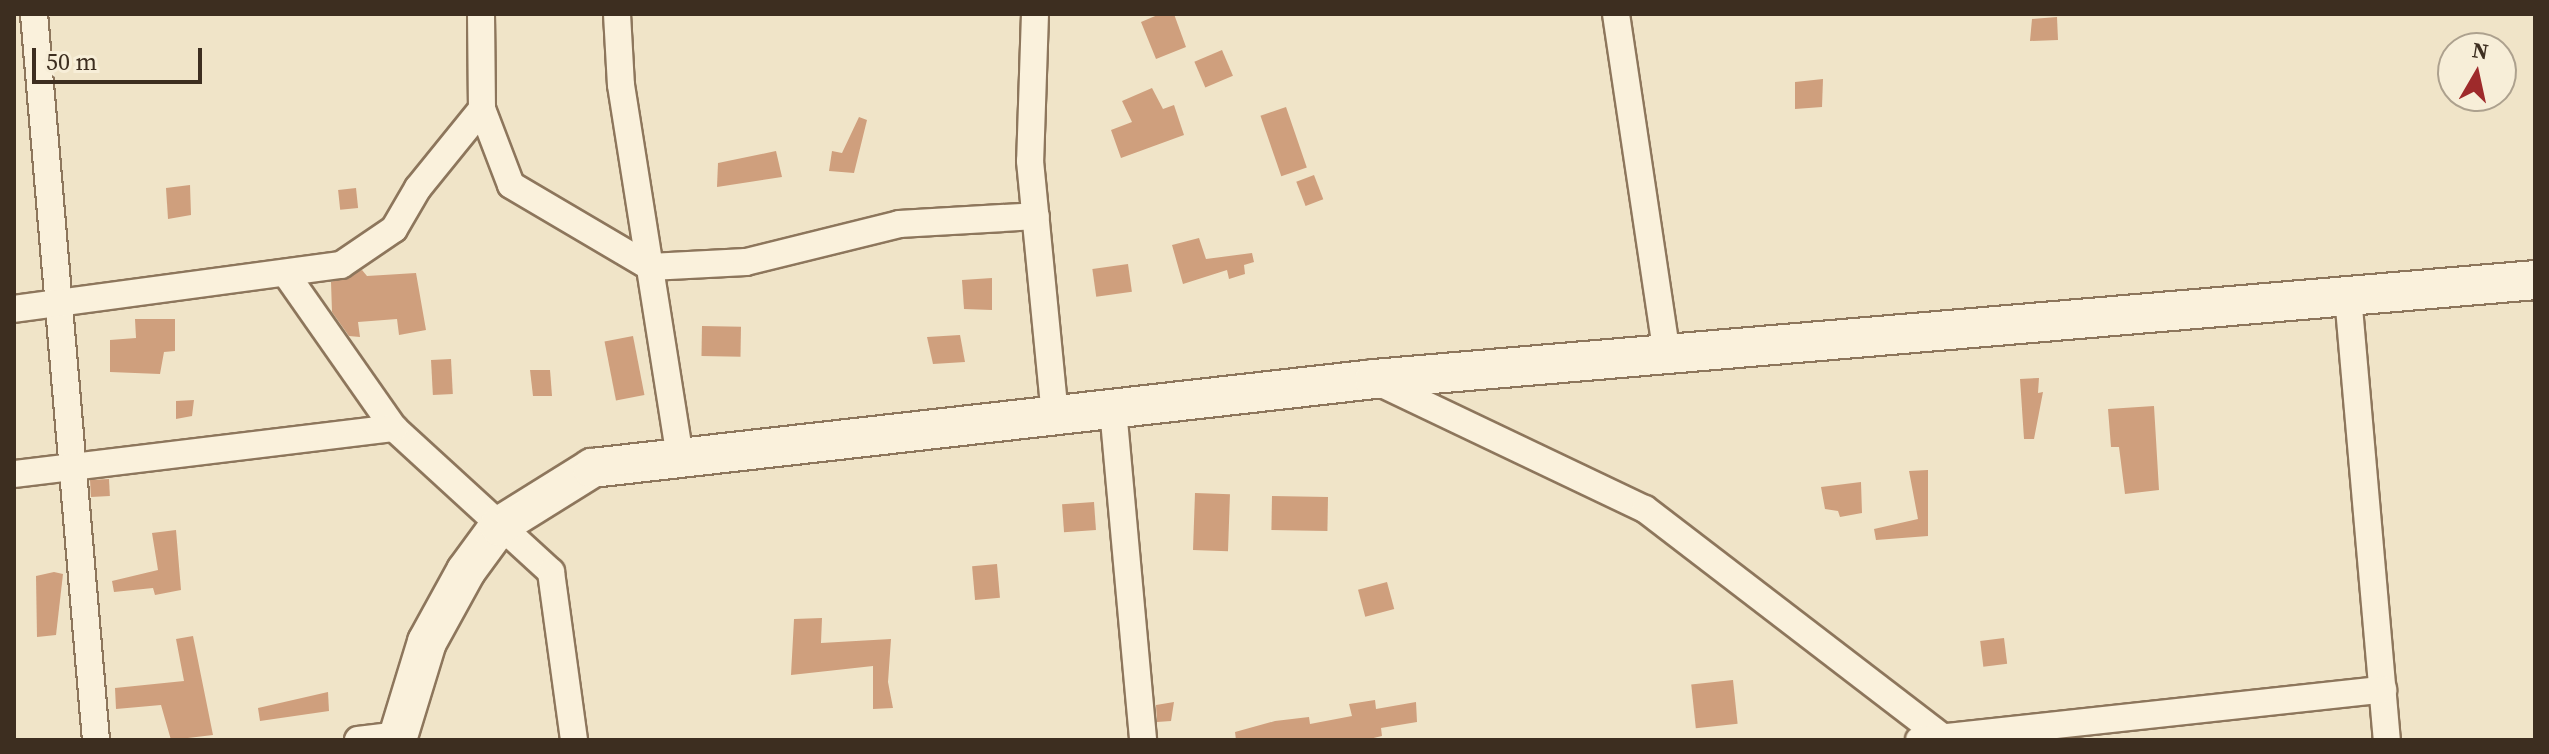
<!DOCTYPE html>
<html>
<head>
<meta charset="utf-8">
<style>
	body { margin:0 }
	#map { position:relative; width:2549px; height:754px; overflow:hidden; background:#f0e4c8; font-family:"Source Serif 4",serif }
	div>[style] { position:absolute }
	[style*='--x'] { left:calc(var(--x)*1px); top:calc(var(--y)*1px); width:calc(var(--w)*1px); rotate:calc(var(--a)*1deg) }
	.building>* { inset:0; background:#cf9f7d; transform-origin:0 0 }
	.roads { filter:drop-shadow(2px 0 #8d765c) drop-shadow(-2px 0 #8d765c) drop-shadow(0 2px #8d765c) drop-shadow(0 -2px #8d765c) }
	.minor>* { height:26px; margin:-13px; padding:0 13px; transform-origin:13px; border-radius:13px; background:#faf1dc }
	.secondary>* { height:38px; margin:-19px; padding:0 19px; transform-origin:19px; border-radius:19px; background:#faf1dc }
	span { translate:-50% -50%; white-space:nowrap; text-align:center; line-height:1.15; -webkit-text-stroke:8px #f7eed8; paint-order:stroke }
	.frame { position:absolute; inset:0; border:16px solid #3d2e20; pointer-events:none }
	.north { position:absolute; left:2437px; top:32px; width:80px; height:80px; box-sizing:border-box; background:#f7eed8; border:2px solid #ada18e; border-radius:50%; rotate:9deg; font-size:22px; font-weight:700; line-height:32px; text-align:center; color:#3d2e20 }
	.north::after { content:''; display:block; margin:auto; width:28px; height:36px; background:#9e2a2b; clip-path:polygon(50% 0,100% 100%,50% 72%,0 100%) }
	.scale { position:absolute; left:32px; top:48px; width:170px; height:36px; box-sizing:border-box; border:4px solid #3d2e20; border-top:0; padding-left:10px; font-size:24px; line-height:28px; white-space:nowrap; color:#3d2e20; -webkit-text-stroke:6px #f7eed8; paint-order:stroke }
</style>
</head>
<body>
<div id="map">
	<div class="building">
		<div style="clip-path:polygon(1160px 14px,1174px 14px,1186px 47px,1156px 59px,1141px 22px)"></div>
		<div style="clip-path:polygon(2057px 17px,2058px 40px,2030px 41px,2032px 19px)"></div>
		<div style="left:1222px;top:50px;width:28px;height:30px;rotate:67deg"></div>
		<div style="clip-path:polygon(1823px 79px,1822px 107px,1795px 109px,1795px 82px)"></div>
		<div style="clip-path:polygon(1152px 88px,1163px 109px,1174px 105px,1184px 135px,1121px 158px,1111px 130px,1132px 122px,1122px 101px)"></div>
		<div style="left:1286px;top:107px;width:64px;height:27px;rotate:71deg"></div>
		<div style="clip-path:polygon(859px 117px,867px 120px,854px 173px,829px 171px,832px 151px,842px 153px)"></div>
		<div style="clip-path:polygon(776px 151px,782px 177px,717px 187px,718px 163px)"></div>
		<div style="left:1314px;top:175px;width:26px;height:19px;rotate:69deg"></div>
		<div style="clip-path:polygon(190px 185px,191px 215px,168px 219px,166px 188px)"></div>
		<div style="left:356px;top:188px;width:20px;height:18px;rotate:84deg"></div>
		<div style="clip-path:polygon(1199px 238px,1206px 259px,1252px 253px,1254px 262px,1244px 265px,1245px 274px,1229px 279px,1227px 270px,1183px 284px,1172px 245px)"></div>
		<div style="left:1128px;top:264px;width:28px;height:36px;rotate:82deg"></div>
		<div style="clip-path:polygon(362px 270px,367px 276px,416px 273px,426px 330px,399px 335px,397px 319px,358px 322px,360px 337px,349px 336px,332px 312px,331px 282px)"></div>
		<div style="clip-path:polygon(992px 278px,992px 310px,964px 309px,962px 280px)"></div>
		<div style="clip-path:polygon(135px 319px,175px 319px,175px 351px,164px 352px,160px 374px,110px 372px,110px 340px,136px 338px)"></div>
		<div style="left:702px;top:326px;width:39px;height:30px;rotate:1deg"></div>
		<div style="clip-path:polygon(960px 335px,965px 362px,933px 364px,927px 337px)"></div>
		<div style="left:633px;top:336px;width:60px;height:29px;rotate:79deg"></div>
		<div style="left:451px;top:359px;width:35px;height:20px;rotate:87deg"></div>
		<div style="clip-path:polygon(530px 370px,550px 370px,552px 396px,533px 396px)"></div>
		<div style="clip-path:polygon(2039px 378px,2038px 393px,2043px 392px,2034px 439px,2024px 439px,2020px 379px)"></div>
		<div style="clip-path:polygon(194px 400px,192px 416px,176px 419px,176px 401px)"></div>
		<div style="clip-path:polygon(2154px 406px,2159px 490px,2125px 494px,2119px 447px,2111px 447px,2108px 409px)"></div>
		<div style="clip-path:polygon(1928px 470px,1928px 536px,1876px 540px,1874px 529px,1918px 519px,1909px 471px)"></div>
		<div style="left:109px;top:479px;width:17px;height:19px;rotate:87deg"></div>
		<div style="clip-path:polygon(1861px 482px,1862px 513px,1840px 517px,1838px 511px,1825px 509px,1821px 487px)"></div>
		<div style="left:1195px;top:493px;width:35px;height:57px;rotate:2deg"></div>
		<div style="left:1272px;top:496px;width:56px;height:34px;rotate:1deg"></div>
		<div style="left:1094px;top:502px;width:28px;height:32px;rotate:86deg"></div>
		<div style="clip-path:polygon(176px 530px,181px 590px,155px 595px,153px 588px,114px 592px,112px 581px,158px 570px,152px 533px)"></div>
		<div style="left:997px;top:564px;width:34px;height:25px;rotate:85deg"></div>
		<div style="clip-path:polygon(54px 572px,63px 574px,56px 635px,37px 637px,36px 576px)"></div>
		<div style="left:1387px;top:582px;width:28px;height:30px;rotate:75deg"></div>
		<div style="clip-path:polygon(822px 618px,821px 643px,891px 639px,888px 682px,893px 708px,873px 709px,873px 666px,791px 675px,794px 619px)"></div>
		<div style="clip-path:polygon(193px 636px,213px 735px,171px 740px,161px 705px,116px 709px,115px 688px,184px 681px,176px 639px)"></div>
		<div style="left:2004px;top:638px;width:26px;height:24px;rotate:83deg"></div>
		<div style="left:1733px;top:680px;width:44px;height:42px;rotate:84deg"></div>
		<div style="clip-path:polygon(328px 692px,329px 711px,260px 721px,258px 708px)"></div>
		<div style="clip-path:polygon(1375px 700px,1376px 709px,1416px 702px,1417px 722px,1381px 728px,1382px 736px,1365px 740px,1236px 740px,1235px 732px,1275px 721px,1309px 717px,1310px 724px,1352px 716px,1349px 704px)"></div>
		<div style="clip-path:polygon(1174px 702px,1171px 721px,1157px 722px,1156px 705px)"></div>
	</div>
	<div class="roads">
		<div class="minor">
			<div style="--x:34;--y:14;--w:729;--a:85.12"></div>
			<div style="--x:481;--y:14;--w:95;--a:89.4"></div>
			<div style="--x:482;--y:109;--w:81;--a:69.1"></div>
			<div style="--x:511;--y:185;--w:161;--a:30.5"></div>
			<div style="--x:650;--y:267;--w:96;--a:-3"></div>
			<div style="--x:746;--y:262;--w:158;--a:-13.9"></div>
			<div style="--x:899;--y:224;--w:137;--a:-3.3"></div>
			<div style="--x:617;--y:14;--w:71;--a:86.8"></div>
			<div style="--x:621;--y:85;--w:378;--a:81"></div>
			<div style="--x:1035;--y:14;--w:147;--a:91.9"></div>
			<div style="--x:1030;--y:161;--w:255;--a:84.4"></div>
			<div style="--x:1616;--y:14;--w:344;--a:81.5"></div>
			<div style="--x:286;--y:274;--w:188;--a:55"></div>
			<div style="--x:394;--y:428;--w:213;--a:42.5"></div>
			<div style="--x:551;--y:572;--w:170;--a:82.2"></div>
			<div style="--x:2348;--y:296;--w:446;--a:85"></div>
			<div style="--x:14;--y:309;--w:330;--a:-7.7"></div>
			<div style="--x:341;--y:265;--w:64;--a:-34.2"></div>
			<div style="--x:394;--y:229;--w:48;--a:-59.7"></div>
			<div style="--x:418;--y:188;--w:102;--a:-51"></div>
			<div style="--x:1374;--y:380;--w:300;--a:25.5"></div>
			<div style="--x:1645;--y:509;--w:379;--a:37.5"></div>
			<div style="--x:1113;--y:409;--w:332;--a:84.8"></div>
			<div style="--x:14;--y:474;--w:383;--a:-6.9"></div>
			<div style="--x:358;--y:740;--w:40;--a:-7.1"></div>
			<div style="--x:1919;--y:740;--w:467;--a:-6.2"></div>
		</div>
		<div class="secondary">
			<div style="--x:397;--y:740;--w:102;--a:-73"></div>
			<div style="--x:427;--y:642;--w:81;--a:-61.2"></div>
			<div style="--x:466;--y:571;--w:56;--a:-53.7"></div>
			<div style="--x:499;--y:526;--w:110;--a:-31.9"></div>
			<div style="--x:592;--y:468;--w:787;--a:-6.49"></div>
			<div style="--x:1374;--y:379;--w:1165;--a:-4.87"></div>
		</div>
	</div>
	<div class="frame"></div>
	<div class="north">N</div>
	<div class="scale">50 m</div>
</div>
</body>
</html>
